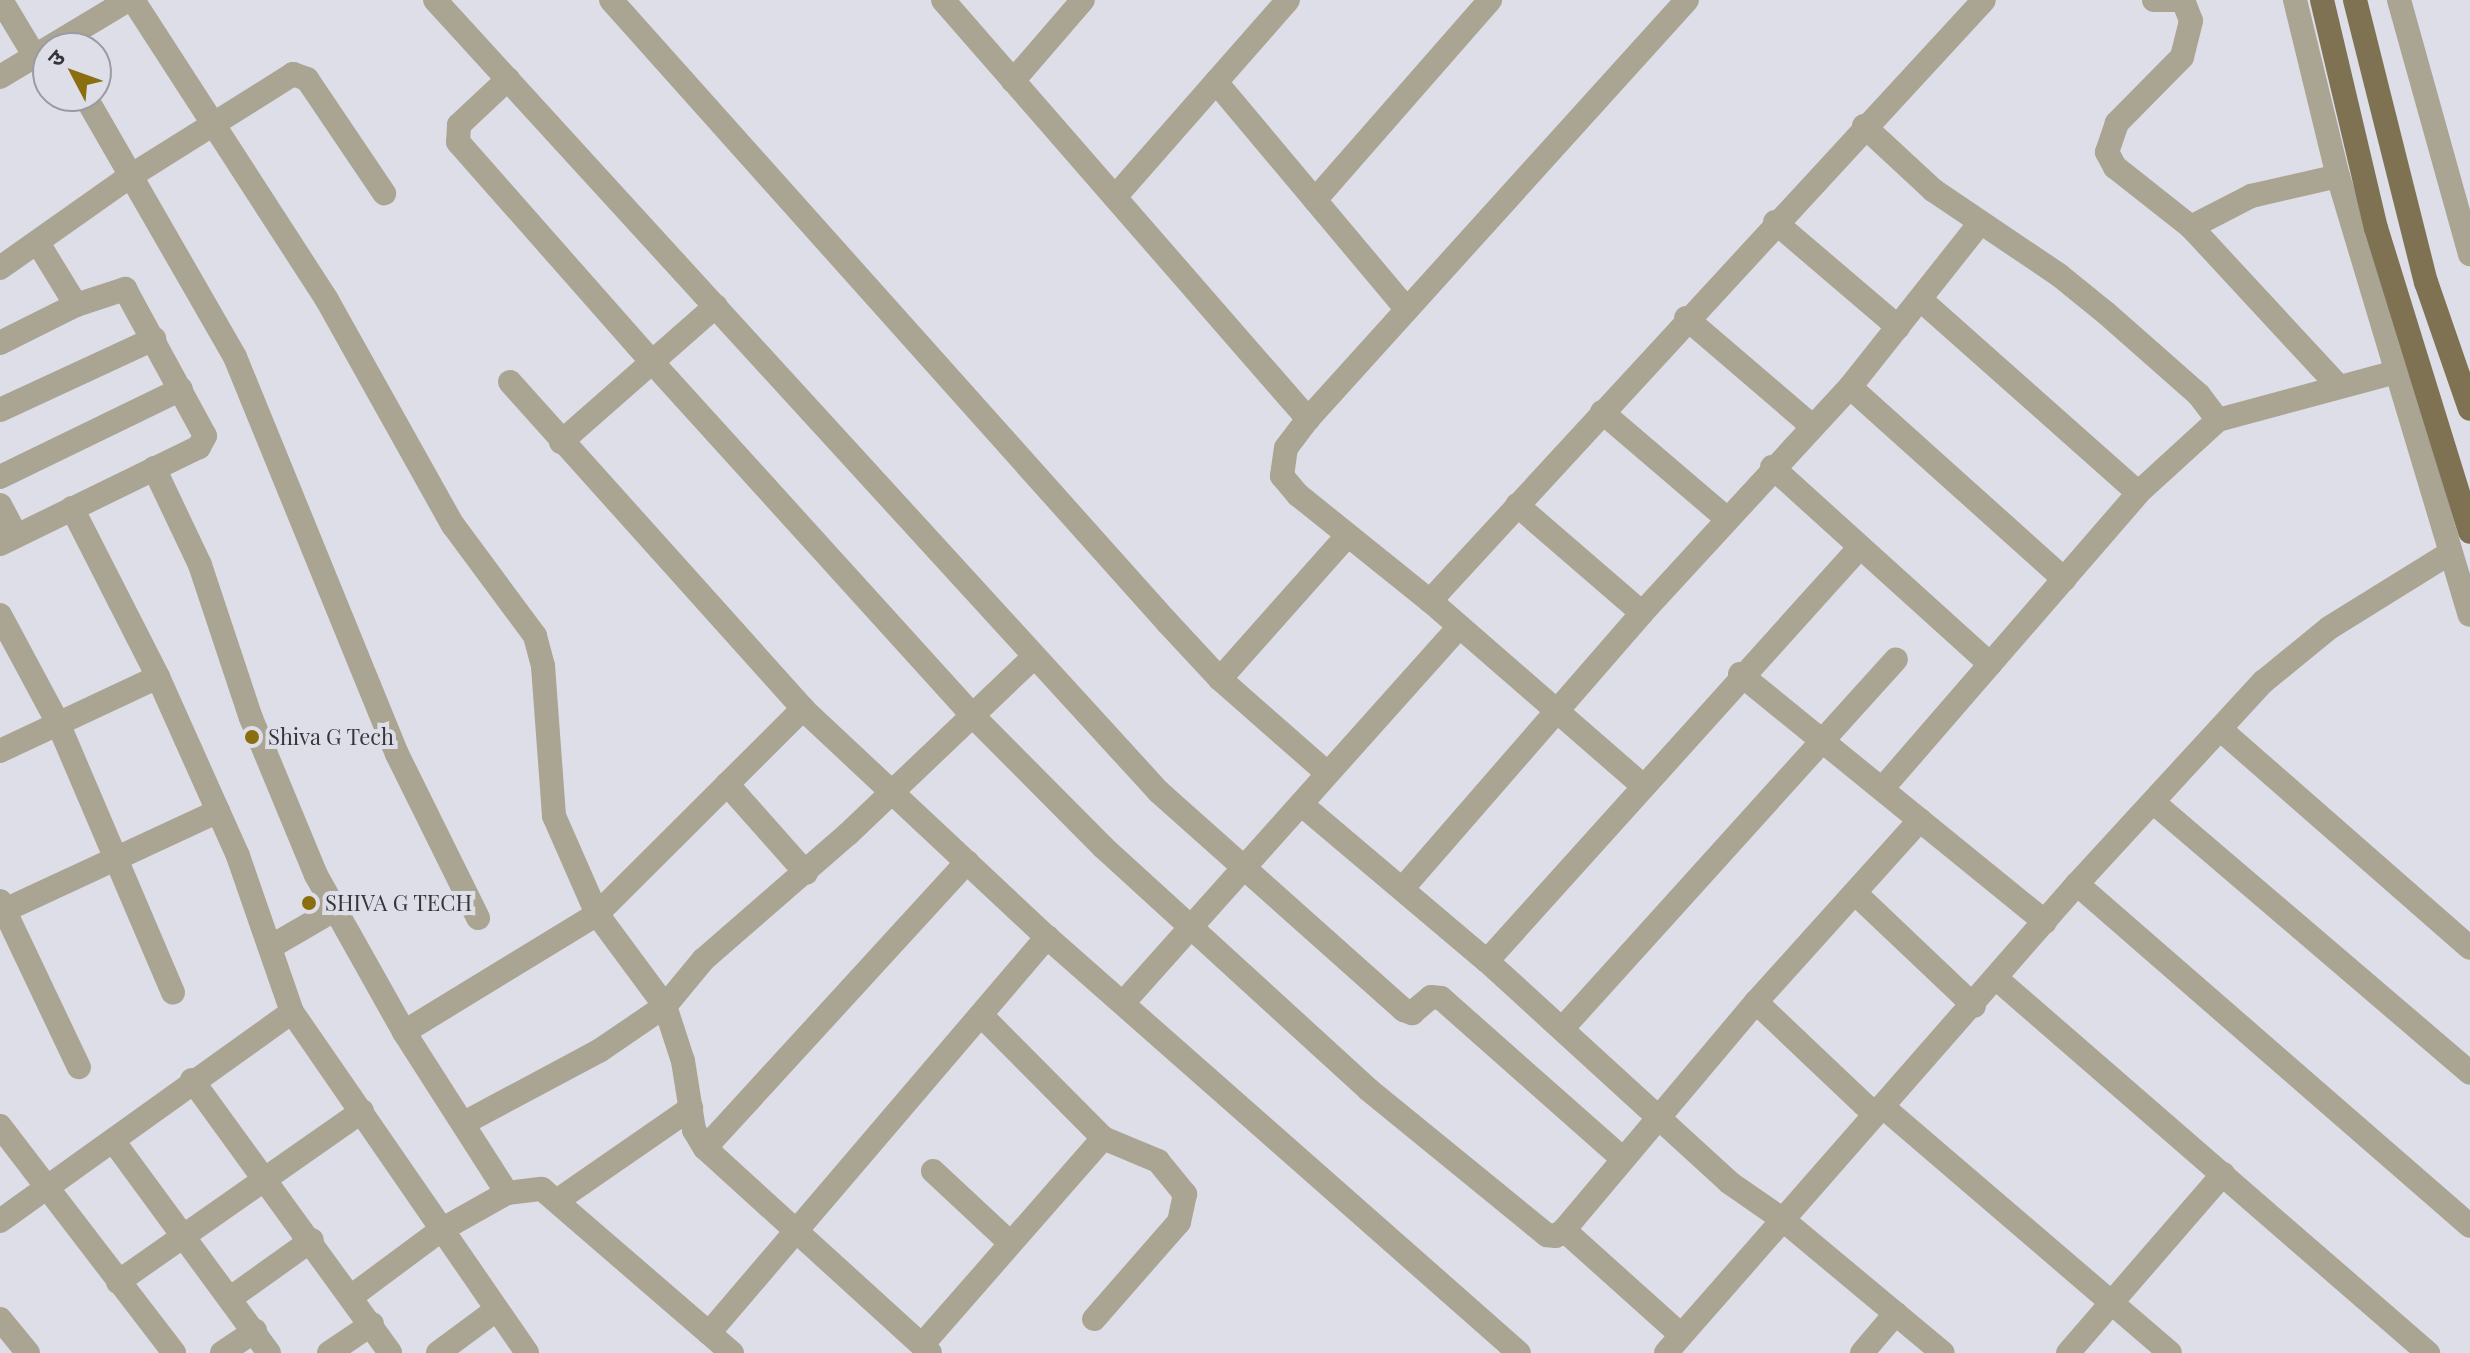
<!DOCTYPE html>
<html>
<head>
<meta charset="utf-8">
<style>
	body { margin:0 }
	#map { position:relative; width:2470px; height:1353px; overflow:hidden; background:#dddee8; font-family:"Playfair Display","Noto Sans Devanagari",serif }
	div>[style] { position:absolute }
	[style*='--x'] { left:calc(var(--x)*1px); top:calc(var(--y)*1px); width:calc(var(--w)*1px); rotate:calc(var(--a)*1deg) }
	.minor>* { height:24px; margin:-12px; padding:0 12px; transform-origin:12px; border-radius:12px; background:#aaa493 }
	.major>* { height:24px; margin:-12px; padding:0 12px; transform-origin:12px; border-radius:12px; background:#7e7253 }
	.dots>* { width:22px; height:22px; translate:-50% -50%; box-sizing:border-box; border:4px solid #dddee8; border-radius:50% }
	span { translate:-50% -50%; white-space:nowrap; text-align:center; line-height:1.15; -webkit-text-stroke:8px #dddee8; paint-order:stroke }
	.poi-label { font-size:22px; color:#36363a }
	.left { translate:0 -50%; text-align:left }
	.north { position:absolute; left:32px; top:32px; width:80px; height:80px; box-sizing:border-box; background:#dddee8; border:2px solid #9a9ba2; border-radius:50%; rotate:311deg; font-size:22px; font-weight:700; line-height:32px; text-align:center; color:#36363a }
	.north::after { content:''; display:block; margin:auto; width:28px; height:36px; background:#8a6e0f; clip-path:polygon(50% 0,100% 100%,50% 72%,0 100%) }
</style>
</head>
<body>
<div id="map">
	<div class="minor">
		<div style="--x:1;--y:0;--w:64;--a:59"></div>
		<div style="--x:133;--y:0;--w:357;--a:57.1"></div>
		<div style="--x:327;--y:300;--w:258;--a:60.8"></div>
		<div style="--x:453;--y:525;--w:138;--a:53.5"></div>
		<div style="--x:535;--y:636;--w:31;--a:75"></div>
		<div style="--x:543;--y:666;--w:150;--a:85.8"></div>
		<div style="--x:554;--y:816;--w:107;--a:66.3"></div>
		<div style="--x:597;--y:914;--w:114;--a:53.5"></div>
		<div style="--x:665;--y:1006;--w:58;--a:71.9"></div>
		<div style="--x:683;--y:1061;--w:70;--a:80.9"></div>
		<div style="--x:694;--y:1130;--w:21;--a:59"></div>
		<div style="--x:705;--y:1148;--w:304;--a:42.3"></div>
		<div style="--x:435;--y:0;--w:1073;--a:47.57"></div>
		<div style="--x:1159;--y:792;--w:328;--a:41.7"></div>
		<div style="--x:1404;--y:1010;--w:9;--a:21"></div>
		<div style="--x:1412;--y:1013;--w:25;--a:-40"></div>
		<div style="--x:1431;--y:997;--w:10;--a:6"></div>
		<div style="--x:1441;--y:998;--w:243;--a:41.5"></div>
		<div style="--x:611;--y:0;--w:834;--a:48.21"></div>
		<div style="--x:1167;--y:622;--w:78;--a:47.1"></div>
		<div style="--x:1220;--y:679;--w:141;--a:41.3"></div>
		<div style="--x:943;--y:0;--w:556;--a:48.94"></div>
		<div style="--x:2154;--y:0;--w:30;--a:0"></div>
		<div style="--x:2183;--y:0;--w:22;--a:69"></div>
		<div style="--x:2191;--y:21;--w:37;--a:104"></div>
		<div style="--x:2182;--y:57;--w:93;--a:134.6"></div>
		<div style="--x:2117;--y:123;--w:31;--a:109"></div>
		<div style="--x:2107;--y:152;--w:17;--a:62"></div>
		<div style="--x:2115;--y:167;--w:97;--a:38.3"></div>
		<div style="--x:2191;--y:227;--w:217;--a:47.2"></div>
		<div style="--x:2295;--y:0;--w:181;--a:76.3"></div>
		<div style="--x:2338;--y:176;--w:458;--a:73.3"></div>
		<div style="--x:2399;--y:0;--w:264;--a:74.4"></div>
		<div style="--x:0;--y:77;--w:149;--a:-31"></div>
		<div style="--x:508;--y:79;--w:67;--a:136.8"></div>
		<div style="--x:459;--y:125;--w:17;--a:93"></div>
		<div style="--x:458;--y:142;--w:295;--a:48.6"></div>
		<div style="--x:653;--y:363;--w:475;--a:47.8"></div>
		<div style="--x:972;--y:715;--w:186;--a:45.2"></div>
		<div style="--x:1103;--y:847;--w:360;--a:42.4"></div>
		<div style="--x:1369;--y:1090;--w:230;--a:39.2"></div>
		<div style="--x:1547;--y:1235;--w:9;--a:6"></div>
		<div style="--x:1556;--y:1236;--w:10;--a:-37"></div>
		<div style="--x:1564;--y:1230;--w:298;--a:-49.9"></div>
		<div style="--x:1756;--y:1002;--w:245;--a:-48"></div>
		<div style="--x:1013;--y:81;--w:107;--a:-49.2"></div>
		<div style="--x:1216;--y:82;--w:297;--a:50"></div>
		<div style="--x:85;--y:96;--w:301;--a:60.1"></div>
		<div style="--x:235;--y:357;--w:429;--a:67.8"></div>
		<div style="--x:397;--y:754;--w:183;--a:63.7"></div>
		<div style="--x:1864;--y:126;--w:94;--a:42.8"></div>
		<div style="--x:1933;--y:190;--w:152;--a:34"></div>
		<div style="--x:2059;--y:275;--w:60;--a:39"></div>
		<div style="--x:2106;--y:313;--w:124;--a:41.4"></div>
		<div style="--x:2199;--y:395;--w:31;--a:53"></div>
		<div style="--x:1115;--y:197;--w:262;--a:-48.7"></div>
		<div style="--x:1315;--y:200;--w:266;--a:-48.8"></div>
		<div style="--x:1775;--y:222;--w:162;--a:40.5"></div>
		<div style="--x:2191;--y:227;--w:68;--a:-27.3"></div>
		<div style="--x:2251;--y:196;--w:89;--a:-12.9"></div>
		<div style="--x:38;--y:243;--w:73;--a:58.5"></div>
		<div style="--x:0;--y:268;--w:158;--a:-35.2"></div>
		<div style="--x:129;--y:177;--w:194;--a:-32.1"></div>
		<div style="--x:293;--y:74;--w:15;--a:20"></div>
		<div style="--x:307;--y:79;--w:138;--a:56"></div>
		<div style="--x:1921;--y:300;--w:290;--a:41.6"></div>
		<div style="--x:1686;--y:318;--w:165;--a:40.6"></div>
		<div style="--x:0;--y:343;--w:85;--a:-26.6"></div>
		<div style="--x:76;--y:305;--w:52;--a:-18.1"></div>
		<div style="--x:125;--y:289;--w:167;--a:61.4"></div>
		<div style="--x:205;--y:436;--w:13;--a:119"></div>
		<div style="--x:199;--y:447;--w:221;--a:154"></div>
		<div style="--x:510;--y:382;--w:439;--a:48.1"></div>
		<div style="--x:803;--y:709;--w:334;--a:43.1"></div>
		<div style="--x:1047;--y:937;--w:629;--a:41.39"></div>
		<div style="--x:1850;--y:387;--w:288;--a:41.9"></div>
		<div style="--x:0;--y:410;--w:170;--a:-24.8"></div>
		<div style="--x:1602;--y:412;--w:163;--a:40.5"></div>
		<div style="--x:561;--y:442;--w:206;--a:-41.3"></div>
		<div style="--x:1772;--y:467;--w:294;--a:42.1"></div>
		<div style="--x:154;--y:468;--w:107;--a:64.6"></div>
		<div style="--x:200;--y:565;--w:161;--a:71.6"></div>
		<div style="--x:251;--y:718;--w:170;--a:67.5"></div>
		<div style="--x:316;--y:875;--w:180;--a:60.7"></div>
		<div style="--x:404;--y:1032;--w:191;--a:57.4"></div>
		<div style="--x:0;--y:477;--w:201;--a:-25.9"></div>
		<div style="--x:0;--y:505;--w:34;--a:62"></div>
		<div style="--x:1517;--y:505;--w:165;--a:40.8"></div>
		<div style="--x:72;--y:508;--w:190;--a:63"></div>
		<div style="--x:158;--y:677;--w:196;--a:65.9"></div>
		<div style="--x:238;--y:856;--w:165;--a:70.9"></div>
		<div style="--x:292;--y:1012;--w:414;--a:55.4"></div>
		<div style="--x:1430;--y:601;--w:817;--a:-47.33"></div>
		<div style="--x:0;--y:615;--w:123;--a:61.8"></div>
		<div style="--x:58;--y:723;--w:293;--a:66.9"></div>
		<div style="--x:1740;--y:674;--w:393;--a:39.1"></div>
		<div style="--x:1220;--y:679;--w:191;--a:-48.4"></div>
		<div style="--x:2220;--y:729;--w:332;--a:41.2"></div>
		<div style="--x:0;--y:751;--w:174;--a:-25.1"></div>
		<div style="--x:727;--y:784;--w:119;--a:48.4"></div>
		<div style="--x:1642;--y:785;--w:281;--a:-139"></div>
		<div style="--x:1430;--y:601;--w:169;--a:-141.2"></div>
		<div style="--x:1298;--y:495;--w:25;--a:-130"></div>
		<div style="--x:1282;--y:476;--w:28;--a:-82"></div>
		<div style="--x:1286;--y:448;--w:36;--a:-53"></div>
		<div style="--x:1308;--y:419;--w:565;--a:-47.87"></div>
		<div style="--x:1882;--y:789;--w:391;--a:-49.1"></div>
		<div style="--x:2138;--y:493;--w:108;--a:-42.4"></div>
		<div style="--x:2218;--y:420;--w:207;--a:-15.1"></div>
		<div style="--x:2153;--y:802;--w:417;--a:40.5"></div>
		<div style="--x:1301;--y:804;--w:243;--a:40.2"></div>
		<div style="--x:1487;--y:961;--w:329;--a:42.4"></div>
		<div style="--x:1730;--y:1183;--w:63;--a:34.7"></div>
		<div style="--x:1782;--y:1219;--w:209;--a:39.8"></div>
		<div style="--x:2077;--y:884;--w:521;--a:41.03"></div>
		<div style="--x:1403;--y:888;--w:364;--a:-49"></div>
		<div style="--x:1642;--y:613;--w:307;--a:-47.4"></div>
		<div style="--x:1850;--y:387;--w:208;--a:-51.6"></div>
		<div style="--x:1855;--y:893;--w:164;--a:43.5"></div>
		<div style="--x:0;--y:901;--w:184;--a:64.6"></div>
		<div style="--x:5;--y:910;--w:235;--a:-24.9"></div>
		<div style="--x:272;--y:946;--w:72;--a:-30.1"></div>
		<div style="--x:1487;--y:961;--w:557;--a:-47.98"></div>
		<div style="--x:1997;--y:979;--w:571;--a:40.95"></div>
		<div style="--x:1756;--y:1002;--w:161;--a:43.5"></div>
		<div style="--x:1123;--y:1003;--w:504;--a:-48.22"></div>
		<div style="--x:981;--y:1015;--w:173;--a:45.2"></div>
		<div style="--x:1103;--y:1138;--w:60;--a:22.7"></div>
		<div style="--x:1158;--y:1161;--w:43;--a:50.7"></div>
		<div style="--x:1185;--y:1194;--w:29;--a:102"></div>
		<div style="--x:1179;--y:1222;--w:129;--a:131.2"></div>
		<div style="--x:1562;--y:1029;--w:498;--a:-47.9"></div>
		<div style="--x:404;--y:1032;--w:226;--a:-31.4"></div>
		<div style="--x:597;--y:914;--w:291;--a:-44.9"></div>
		<div style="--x:192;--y:1080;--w:337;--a:54"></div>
		<div style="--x:1882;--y:1106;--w:379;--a:40.6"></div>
		<div style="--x:464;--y:1123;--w:153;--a:-28.1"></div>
		<div style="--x:599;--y:1051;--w:80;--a:-34.3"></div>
		<div style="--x:665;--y:1006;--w:60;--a:-50.4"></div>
		<div style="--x:703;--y:960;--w:192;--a:-41"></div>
		<div style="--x:848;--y:834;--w:257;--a:-43.6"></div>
		<div style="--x:0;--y:1126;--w:286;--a:52.5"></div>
		<div style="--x:114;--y:1142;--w:262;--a:53.7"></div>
		<div style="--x:705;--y:1148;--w:388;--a:-47.5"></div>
		<div style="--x:933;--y:1171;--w:103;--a:43"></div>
		<div style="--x:558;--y:1200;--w:162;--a:-34.7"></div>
		<div style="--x:0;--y:1221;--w:359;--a:-35.6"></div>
		<div style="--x:1564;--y:1230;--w:157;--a:41.9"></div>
		<div style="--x:118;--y:1282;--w:298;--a:-35"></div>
		<div style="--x:352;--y:1296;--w:111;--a:-36.6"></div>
		<div style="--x:441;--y:1230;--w:76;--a:-29.3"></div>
		<div style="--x:507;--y:1193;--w:35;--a:-7"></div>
		<div style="--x:542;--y:1189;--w:251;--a:40.8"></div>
		<div style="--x:232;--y:1297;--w:98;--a:-35.5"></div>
		<div style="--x:0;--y:1319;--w:44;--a:50.5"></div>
		<div style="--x:709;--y:1333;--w:521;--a:-49.52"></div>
		<div style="--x:922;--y:1345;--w:275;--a:-48.8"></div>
		<div style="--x:222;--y:1353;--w:40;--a:-34"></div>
		<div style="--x:329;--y:1353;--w:52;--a:-34"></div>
		<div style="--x:438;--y:1353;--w:72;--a:-36.6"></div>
		<div style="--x:1666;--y:1353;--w:624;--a:-48.77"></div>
		<div style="--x:2077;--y:884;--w:275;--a:-47.4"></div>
		<div style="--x:2263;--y:682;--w:85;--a:-39.3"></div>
		<div style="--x:2329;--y:628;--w:142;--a:-31.8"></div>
		<div style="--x:1862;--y:1353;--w:52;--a:-49.6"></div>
		<div style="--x:2068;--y:1353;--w:237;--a:-49.1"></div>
	</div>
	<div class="major">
		<div style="--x:2322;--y:0;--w:234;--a:76.7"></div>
		<div style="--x:2376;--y:228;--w:318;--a:72.8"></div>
		<div style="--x:2355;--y:0;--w:291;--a:75.9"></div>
		<div style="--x:2426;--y:282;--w:134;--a:70.9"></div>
	</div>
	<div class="dots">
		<div style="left:252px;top:737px;background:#8a6e0f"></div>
		<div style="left:309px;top:903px;background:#8a6e0f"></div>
	</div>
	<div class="poi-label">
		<span class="left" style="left:268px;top:737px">Shiva G Tech</span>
		<span class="left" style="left:325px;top:903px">SHIVA G TECH</span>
	</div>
	<div class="north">उ</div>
</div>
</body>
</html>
